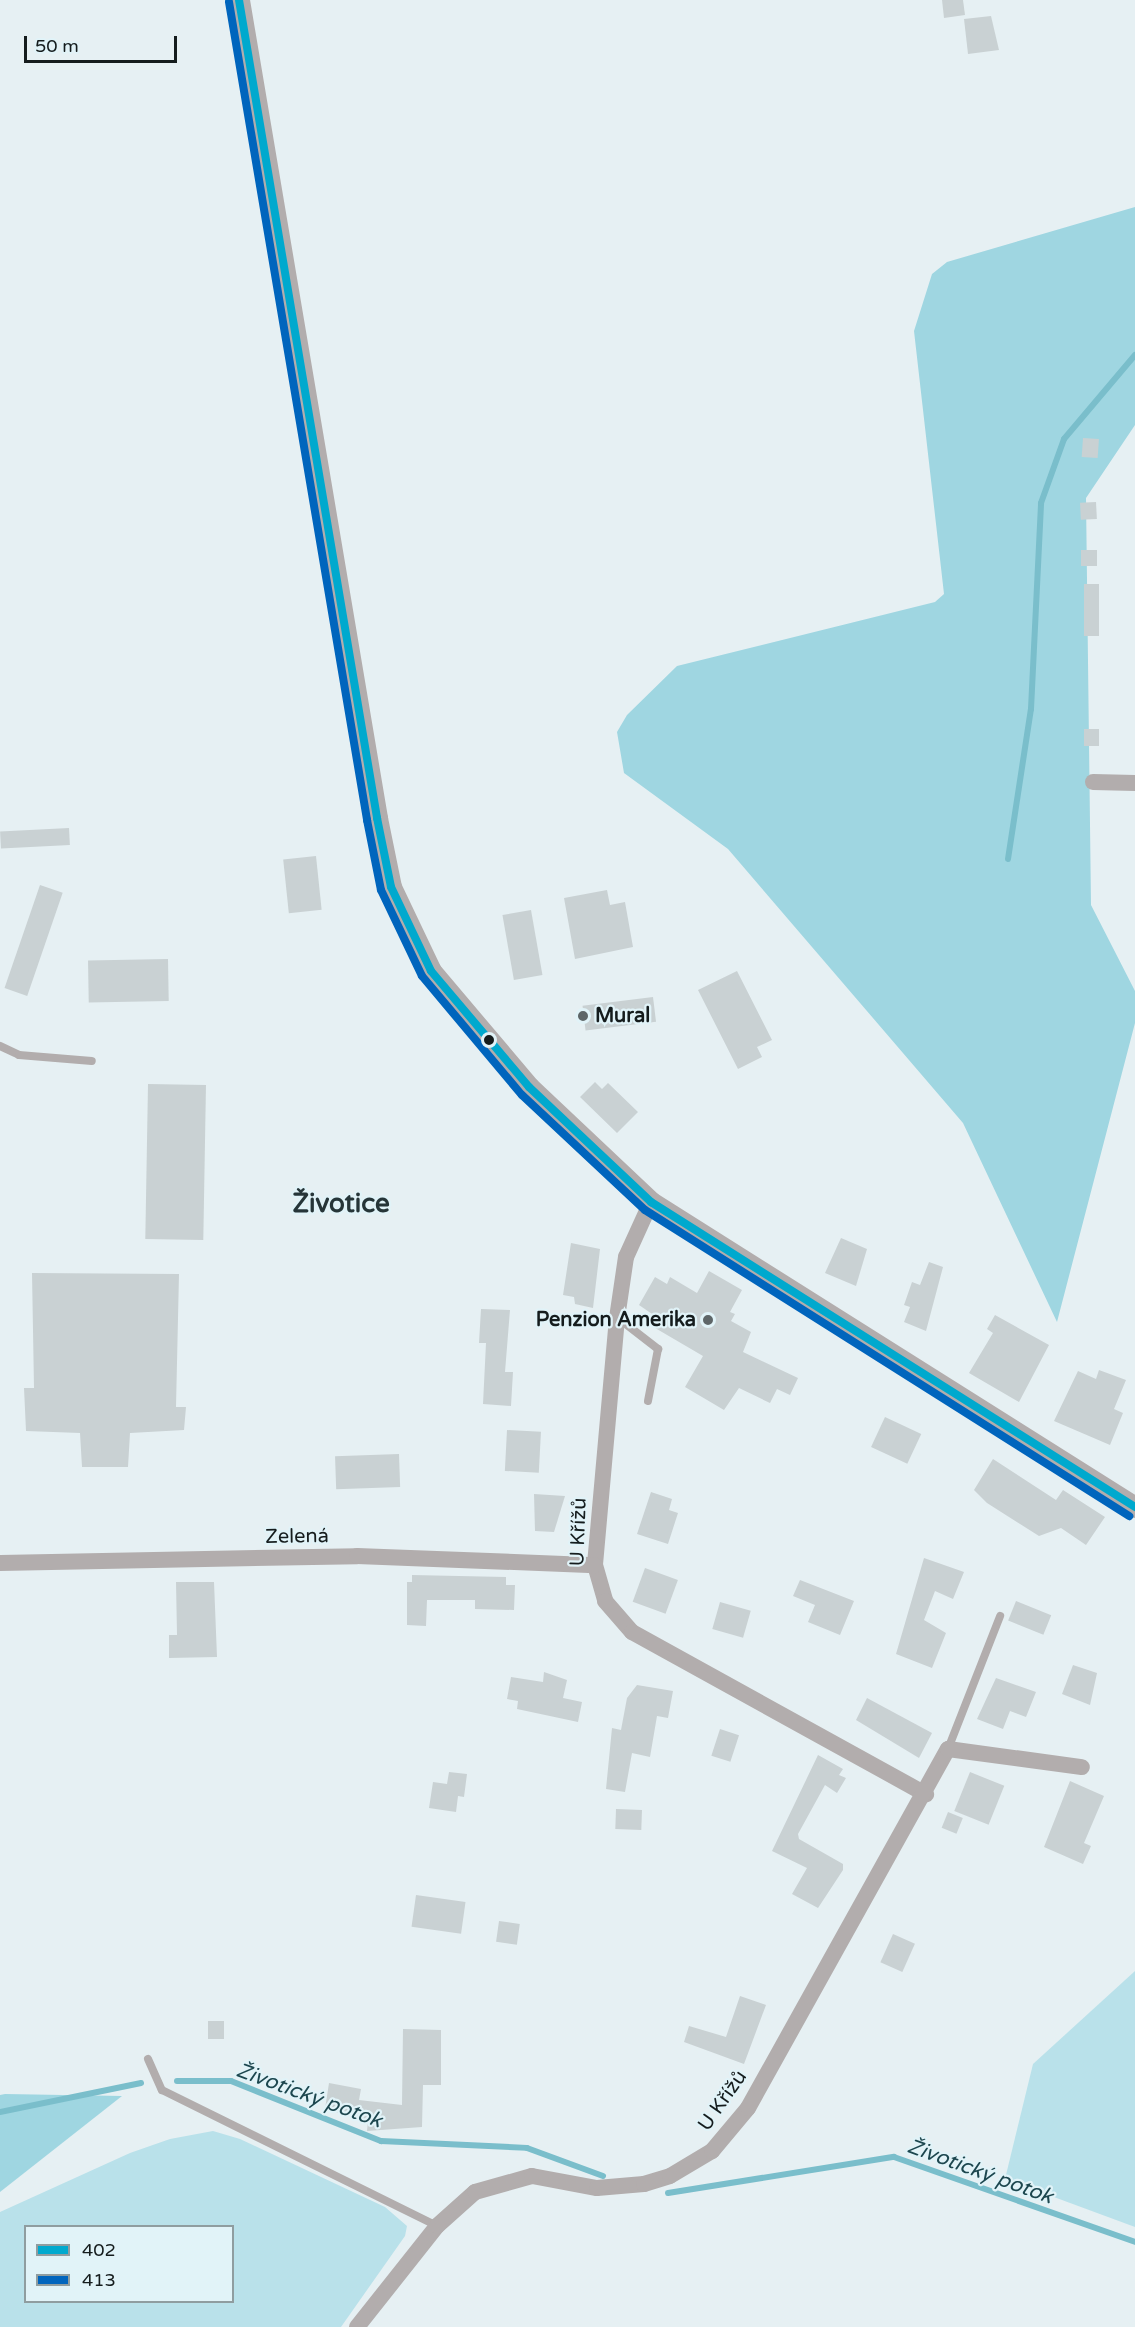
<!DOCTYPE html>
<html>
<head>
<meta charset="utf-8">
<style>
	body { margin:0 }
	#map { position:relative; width:1135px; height:2327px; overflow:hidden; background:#e6f0f3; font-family:"Varela Round",sans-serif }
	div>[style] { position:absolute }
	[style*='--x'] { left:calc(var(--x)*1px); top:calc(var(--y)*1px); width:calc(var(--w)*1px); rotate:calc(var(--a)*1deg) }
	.green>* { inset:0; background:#b9e1ea }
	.forest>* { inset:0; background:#9fd6e1 }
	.stream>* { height:6px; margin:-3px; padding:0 3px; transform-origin:3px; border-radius:3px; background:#7abecb }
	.building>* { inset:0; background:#c9d1d3; transform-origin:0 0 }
	.service>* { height:8px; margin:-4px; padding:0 4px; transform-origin:4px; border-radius:4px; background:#b2adad }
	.minor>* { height:16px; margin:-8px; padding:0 8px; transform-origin:8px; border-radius:8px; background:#b2adad }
	.tertiary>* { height:21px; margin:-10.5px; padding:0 10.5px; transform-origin:10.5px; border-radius:10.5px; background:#b2adad }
	.bus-1>* { height:8px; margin:-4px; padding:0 4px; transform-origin:4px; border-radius:4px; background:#00a9ce }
	.bus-2>* { height:8px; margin:-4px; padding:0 4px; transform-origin:4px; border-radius:4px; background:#0065bd }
	.dots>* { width:16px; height:16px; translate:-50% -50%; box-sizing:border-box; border:3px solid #e1f3f8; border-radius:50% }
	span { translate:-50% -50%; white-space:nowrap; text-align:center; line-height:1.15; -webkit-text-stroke:4.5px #e1f3f8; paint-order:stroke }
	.poi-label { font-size:20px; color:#151c1d; font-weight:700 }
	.left { translate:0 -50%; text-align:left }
	.right { translate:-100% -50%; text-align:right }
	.street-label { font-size:20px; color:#151c1d }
	.water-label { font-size:21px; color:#1d474f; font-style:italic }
	.district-label { font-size:26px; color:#263538; font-weight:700 }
	.legend { position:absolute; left:24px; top:2225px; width:210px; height:78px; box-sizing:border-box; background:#e1f3f8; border:2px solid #8f9da0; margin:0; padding:8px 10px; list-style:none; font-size:18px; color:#151c1d }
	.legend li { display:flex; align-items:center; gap:12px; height:30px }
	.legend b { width:30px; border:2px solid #8f9da0 }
	.scale { position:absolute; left:24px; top:36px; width:153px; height:27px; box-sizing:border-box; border:3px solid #151c1d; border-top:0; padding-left:8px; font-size:18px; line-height:21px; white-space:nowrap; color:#151c1d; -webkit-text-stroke:4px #e1f3f8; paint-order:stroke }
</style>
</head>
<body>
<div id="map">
	<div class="green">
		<div style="clip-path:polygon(1135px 1971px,1135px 2227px,1005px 2179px,1033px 2064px)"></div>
		<div style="clip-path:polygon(evenodd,213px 2131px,240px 2139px,385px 2207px,407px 2226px,405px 2236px,341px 2327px,0 2327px,0 2212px,130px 2153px,170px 2139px,213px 2131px,232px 2226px,232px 2302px,26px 2302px,26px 2226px,232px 2226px)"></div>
	</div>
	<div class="forest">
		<div style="clip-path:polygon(1135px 207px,1135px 425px,1086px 498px,1091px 905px,1135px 991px,1135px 1023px,1057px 1322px,963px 1123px,728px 849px,624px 773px,617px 732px,627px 715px,677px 666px,935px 602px,944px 594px,914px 331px,932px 274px,947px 262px)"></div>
		<div style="clip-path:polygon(0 2095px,5px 2094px,122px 2096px,0 2192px)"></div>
	</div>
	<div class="stream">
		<div style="--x:1008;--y:859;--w:152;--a:-81.3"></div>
		<div style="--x:1031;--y:709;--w:206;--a:-87.2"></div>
		<div style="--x:1041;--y:503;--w:68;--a:-70.2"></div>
		<div style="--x:1064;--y:439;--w:110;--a:-49.8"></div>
		<div style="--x:177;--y:2081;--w:54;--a:0"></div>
		<div style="--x:231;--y:2081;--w:162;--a:21.8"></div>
		<div style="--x:381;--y:2141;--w:146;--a:2.7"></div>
		<div style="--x:527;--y:2148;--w:81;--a:20.2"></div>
		<div style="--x:0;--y:2112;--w:144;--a:-11.6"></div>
		<div style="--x:668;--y:2193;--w:229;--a:-9.1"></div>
		<div style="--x:894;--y:2157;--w:256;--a:19.4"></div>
	</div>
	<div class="building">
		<div style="clip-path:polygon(942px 0,963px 0,965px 15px,944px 18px)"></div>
		<div style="clip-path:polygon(991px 16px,999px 50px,968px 54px,964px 19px)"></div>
		<div style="left:1083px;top:438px;width:16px;height:19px;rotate:4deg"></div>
		<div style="left:1096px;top:502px;width:17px;height:16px;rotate:87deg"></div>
		<div style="left:1081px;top:550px;width:16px;height:16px"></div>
		<div style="left:1084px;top:584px;width:15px;height:52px"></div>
		<div style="left:1084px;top:729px;width:15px;height:17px"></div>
		<div style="left:69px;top:828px;width:17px;height:69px;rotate:87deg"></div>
		<div style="left:316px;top:856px;width:54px;height:33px;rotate:84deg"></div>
		<div style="left:40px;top:885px;width:24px;height:109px;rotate:19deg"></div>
		<div style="clip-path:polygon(607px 890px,610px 905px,625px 902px,633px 947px,575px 959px,564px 898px)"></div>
		<div style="left:531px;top:910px;width:66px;height:29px;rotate:80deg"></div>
		<div style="left:168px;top:959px;width:42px;height:80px;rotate:89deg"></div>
		<div style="clip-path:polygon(737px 971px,772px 1040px,757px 1047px,762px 1057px,738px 1069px,698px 990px)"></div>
		<div style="left:653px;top:997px;width:25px;height:71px;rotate:83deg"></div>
		<div style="clip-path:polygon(595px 1082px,602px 1089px,608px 1083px,638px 1112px,617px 1133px,580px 1097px)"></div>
		<div style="left:148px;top:1084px;width:58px;height:155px;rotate:1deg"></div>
		<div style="clip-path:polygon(841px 1238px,867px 1249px,856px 1286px,825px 1273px)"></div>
		<div style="clip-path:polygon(571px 1243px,600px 1249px,593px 1308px,575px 1304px,574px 1297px,563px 1295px)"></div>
		<div style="clip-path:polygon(929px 1262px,943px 1267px,926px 1331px,904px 1322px,910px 1307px,904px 1305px,912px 1282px,920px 1285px)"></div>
		<div style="clip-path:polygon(709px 1271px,742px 1290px,730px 1312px,735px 1314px,731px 1321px,751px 1332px,743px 1352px,798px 1378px,790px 1395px,777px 1389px,770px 1403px,739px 1388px,724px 1410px,685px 1387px,703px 1356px,650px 1325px,655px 1316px,639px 1305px,655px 1277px,667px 1284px,670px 1277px,697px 1293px)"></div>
		<div style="clip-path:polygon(32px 1273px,179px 1274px,176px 1407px,186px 1407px,184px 1430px,130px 1433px,128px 1467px,82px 1467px,80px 1433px,26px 1431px,24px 1388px,34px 1388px)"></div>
		<div style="clip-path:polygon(481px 1309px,510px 1310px,505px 1372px,513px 1372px,511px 1406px,483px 1404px,486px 1343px,479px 1343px)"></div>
		<div style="clip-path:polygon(995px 1315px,1049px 1345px,1019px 1402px,969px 1373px,993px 1333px,987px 1329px)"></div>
		<div style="clip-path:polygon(1099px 1370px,1126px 1380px,1114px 1409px,1123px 1413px,1110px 1445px,1054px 1421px,1078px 1371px,1096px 1379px)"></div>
		<div style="left:885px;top:1417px;width:40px;height:33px;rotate:25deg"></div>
		<div style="left:507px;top:1430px;width:34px;height:41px;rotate:3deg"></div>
		<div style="left:399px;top:1454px;width:33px;height:64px;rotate:88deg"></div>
		<div style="clip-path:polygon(993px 1459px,1056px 1500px,1063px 1490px,1105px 1517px,1086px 1545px,1061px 1528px,1039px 1536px,987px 1503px,974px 1490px)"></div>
		<div style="clip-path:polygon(651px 1492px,672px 1499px,669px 1510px,678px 1513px,668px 1544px,637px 1534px)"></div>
		<div style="clip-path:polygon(534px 1494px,565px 1496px,554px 1532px,535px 1531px)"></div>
		<div style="clip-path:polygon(924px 1558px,964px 1572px,953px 1599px,935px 1591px,924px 1620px,946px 1633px,932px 1668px,896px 1654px)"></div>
		<div style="left:645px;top:1568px;width:35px;height:36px;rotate:20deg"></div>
		<div style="clip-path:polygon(412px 1575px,506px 1577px,506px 1585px,515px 1585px,514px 1610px,475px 1609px,475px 1600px,427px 1600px,426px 1626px,407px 1625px,407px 1582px,412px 1582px)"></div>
		<div style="clip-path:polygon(800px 1580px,854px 1601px,840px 1635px,808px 1622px,815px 1605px,793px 1596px)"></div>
		<div style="clip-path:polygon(176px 1582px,214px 1582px,217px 1657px,169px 1658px,169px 1635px,177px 1635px)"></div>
		<div style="left:1016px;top:1601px;width:38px;height:21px;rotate:22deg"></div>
		<div style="left:720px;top:1602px;width:32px;height:28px;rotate:16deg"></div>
		<div style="clip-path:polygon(1073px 1665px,1097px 1673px,1090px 1705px,1062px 1694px)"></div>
		<div style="clip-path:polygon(544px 1672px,567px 1680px,563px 1698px,582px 1702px,578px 1722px,517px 1709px,518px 1701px,507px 1699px,511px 1677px,543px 1682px)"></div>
		<div style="clip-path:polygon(996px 1678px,1036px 1692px,1026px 1717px,1010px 1711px,1003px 1729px,977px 1719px)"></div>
		<div style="clip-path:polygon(637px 1685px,673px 1691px,668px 1718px,657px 1716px,650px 1757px,632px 1753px,625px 1792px,606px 1789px,612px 1728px,621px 1730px,627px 1698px)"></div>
		<div style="clip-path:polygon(867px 1698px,932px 1733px,919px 1758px,856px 1720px)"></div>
		<div style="left:720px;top:1729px;width:20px;height:28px;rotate:18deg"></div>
		<div style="clip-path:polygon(818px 1755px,843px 1769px,839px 1775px,846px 1778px,837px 1793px,825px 1785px,798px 1834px,799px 1839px,843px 1864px,843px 1870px,818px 1908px,792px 1894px,807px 1868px,772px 1851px)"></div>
		<div style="clip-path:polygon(449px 1772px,467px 1774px,464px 1797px,458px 1796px,456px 1812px,429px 1808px,433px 1782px,447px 1784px)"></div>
		<div style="left:970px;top:1772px;width:37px;height:42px;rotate:22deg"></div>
		<div style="clip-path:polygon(1070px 1781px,1104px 1796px,1084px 1843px,1091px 1846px,1083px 1864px,1044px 1847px)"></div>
		<div style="left:616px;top:1809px;width:26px;height:20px;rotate:2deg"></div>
		<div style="left:948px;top:1812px;width:16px;height:17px;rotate:22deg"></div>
		<div style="left:416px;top:1895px;width:50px;height:32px;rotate:8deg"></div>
		<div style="left:499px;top:1921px;width:21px;height:21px;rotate:8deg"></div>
		<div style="left:893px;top:1934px;width:24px;height:31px;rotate:24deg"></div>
		<div style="clip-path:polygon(740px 1996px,766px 2005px,744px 2064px,684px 2042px,689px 2026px,726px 2037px)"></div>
		<div style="left:208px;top:2021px;width:16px;height:18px"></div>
		<div style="clip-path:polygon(403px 2029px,441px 2030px,441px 2085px,423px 2085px,422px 2127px,367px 2131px,368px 2121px,325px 2109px,329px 2083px,361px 2089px,359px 2100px,402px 2105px)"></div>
	</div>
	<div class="service">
		<div style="--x:0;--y:1046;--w:21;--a:25"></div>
		<div style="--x:19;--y:1055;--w:73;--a:4.7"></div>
		<div style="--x:618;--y:1318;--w:51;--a:37.8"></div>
		<div style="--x:658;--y:1349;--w:53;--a:100.9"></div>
		<div style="--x:948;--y:1749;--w:143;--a:-68.6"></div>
		<div style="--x:148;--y:2059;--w:34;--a:66"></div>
		<div style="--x:162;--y:2090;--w:307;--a:26.3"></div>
	</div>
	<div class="minor">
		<div style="--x:1093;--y:782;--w:42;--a:1.4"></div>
		<div style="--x:651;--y:1202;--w:60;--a:114.4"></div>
		<div style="--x:626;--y:1257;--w:62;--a:98.4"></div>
		<div style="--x:617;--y:1318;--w:248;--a:95.1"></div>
		<div style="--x:595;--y:1565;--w:37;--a:74"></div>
		<div style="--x:605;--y:1601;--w:41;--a:48.9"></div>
		<div style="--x:632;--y:1632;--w:336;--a:28.9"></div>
		<div style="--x:0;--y:1563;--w:357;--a:-1.1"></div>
		<div style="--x:357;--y:1556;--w:238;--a:2.2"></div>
		<div style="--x:357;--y:2327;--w:129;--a:-51.6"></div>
		<div style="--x:437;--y:2226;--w:51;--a:-41.8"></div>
		<div style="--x:475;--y:2192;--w:59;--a:-15.7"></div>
		<div style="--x:532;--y:2176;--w:66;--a:10.5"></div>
		<div style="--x:597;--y:2188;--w:47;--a:-4.9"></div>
		<div style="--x:644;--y:2184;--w:27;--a:-17"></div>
		<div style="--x:670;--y:2176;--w:49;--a:-30.8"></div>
		<div style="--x:712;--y:2151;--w:56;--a:-50.1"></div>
		<div style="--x:748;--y:2108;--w:411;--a:-60.9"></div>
		<div style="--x:948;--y:1749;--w:135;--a:7.7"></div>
	</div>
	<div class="tertiary">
		<div style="--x:239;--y:0;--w:830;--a:80.42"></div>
		<div style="--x:377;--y:818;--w:70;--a:78.5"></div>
		<div style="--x:391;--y:887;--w:93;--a:64.5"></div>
		<div style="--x:431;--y:971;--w:152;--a:49.8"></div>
		<div style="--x:529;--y:1087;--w:168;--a:43.3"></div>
		<div style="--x:651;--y:1202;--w:572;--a:32.22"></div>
	</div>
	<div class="bus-1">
		<div style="--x:239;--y:0;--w:830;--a:80.42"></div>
		<div style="--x:377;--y:818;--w:70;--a:78.5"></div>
		<div style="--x:391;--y:887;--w:93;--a:64.5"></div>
		<div style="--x:431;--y:971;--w:152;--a:49.8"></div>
		<div style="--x:529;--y:1087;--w:168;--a:43.3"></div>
		<div style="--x:651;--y:1202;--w:572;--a:32.22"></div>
	</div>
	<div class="bus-2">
		<div style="--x:229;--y:2;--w:830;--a:80.42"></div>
		<div style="--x:367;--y:820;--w:71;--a:78.7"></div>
		<div style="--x:381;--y:890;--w:95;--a:64.5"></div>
		<div style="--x:422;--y:976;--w:155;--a:50"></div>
		<div style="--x:522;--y:1095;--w:168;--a:43.1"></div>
		<div style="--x:645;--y:1210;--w:573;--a:32.3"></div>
	</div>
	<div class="dots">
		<div style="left:583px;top:1016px;background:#5e6668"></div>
		<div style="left:489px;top:1040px;background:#151c1d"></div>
		<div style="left:708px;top:1320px;background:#5e6668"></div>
	</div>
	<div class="poi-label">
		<span class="left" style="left:595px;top:1016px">Mural</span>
		<span class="right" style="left:696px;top:1320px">Penzion Amerika</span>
	</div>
	<div class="street-label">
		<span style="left:579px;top:1532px;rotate:-88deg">U Křížů</span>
		<span style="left:297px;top:1537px;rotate:-1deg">Zelená</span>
		<span style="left:723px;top:2101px;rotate:-55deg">U Křížů</span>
	</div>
	<div class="water-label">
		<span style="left:309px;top:2096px;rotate:20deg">Životický potok</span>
		<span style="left:980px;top:2172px;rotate:20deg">Životický potok</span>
	</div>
	<div class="district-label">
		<span style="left:341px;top:1204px">Životice</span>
	</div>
	<ul class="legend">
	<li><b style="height:8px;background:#00a9ce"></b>402</li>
	<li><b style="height:8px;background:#0065bd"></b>413</li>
	</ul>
	<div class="scale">50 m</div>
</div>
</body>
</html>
